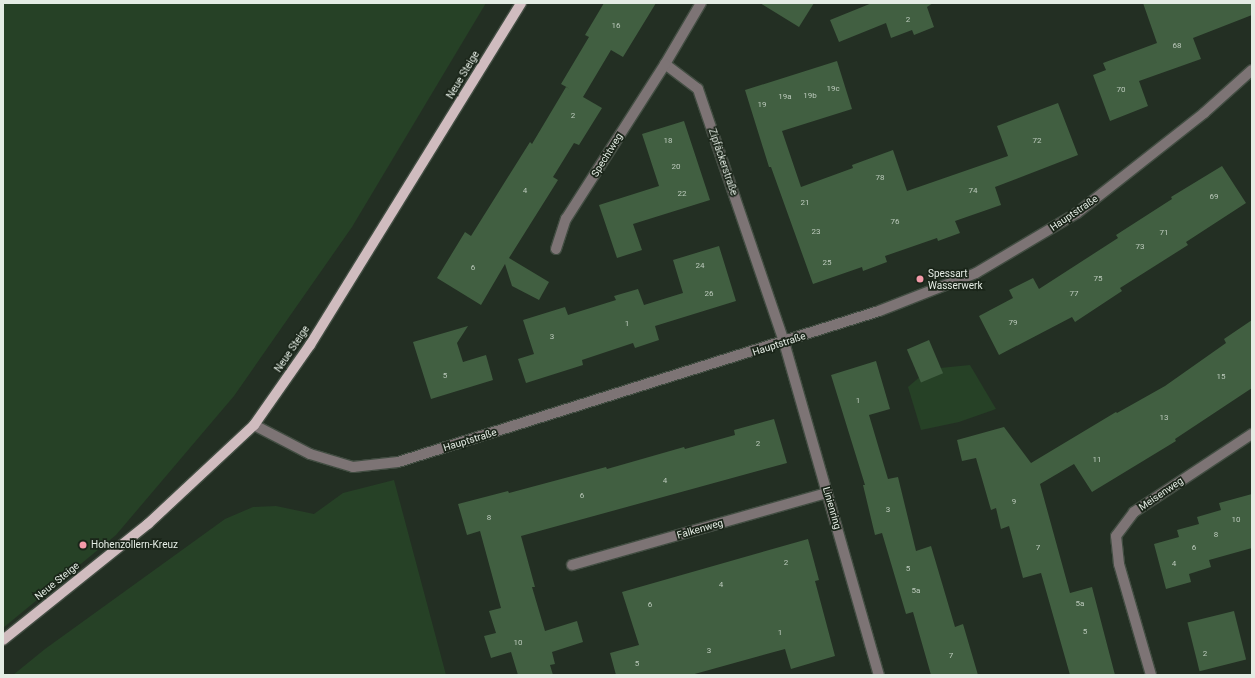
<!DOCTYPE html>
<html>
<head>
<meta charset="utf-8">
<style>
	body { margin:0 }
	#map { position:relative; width:1255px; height:678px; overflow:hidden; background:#232f23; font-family:Roboto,sans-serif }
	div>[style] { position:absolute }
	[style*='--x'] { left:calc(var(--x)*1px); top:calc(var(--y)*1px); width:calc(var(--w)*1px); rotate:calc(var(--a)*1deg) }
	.green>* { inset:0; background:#264126 }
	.building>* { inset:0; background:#415f41; transform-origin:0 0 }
	.roads { filter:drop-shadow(1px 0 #424d42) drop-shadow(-1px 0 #424d42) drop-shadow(0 1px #424d42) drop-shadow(0 -1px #424d42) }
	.minor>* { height:10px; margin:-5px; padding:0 5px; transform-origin:5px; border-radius:5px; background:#7d7475 }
	.major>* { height:10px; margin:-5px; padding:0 5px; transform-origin:5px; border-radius:5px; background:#d0bcbf }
	.dots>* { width:11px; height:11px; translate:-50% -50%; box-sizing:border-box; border:2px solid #1a2519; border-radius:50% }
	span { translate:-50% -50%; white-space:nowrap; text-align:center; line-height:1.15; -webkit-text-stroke:3.5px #1a2519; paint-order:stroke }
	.number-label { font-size:8px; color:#bbc9bb }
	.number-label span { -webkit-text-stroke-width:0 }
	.street-label { font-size:10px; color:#e4ece4 }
	.poi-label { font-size:10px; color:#e4ece4 }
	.left { translate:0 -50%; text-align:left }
	.frame { position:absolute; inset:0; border:4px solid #e4ece4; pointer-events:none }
</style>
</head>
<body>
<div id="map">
	<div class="green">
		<div style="clip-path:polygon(3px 3px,486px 3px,352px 227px,234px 396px,116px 535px,3px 628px)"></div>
		<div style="clip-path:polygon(970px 365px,996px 409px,959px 422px,921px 430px,908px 387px,922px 375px,940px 368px)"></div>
		<div style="clip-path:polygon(394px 480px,446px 675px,13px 675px,45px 649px,225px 519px,253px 507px,276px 506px,314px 514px,343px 493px)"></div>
	</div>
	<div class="building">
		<div style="clip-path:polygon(604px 3px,656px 3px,623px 57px,611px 50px,583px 97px,602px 108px,579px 145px,574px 143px,553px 177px,558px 180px,509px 258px,549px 282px,539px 300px,512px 286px,505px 264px,481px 305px,437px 278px,465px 232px,471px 236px,530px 142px,532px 144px,566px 87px,570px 89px,561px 84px,589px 37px,585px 35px)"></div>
		<div style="clip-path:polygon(760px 3px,814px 3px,799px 27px)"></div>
		<div style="clip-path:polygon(872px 3px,933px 3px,927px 7px,934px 27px,914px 35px,912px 30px,891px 38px,886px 23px,839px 42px,830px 20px)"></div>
		<div style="clip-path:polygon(1143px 3px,1252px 3px,1252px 15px,1193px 38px,1201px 59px,1139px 81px,1148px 106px,1110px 121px,1093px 75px,1106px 70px,1103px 63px,1157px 43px)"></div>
		<div style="clip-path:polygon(837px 61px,852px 109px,782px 131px,801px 187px,853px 168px,852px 165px,893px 150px,907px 191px,1008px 156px,997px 126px,1058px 103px,1078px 155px,995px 187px,1001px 205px,955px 221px,960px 233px,938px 241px,937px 238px,885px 256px,887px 262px,863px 271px,862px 267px,813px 284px,771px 167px,769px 167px,745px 90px)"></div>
		<div style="clip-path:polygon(684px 121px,710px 200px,633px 224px,642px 250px,617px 258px,599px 205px,659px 186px,642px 134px)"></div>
		<div style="clip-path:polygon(1222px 166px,1246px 203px,1186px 242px,1188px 245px,1120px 288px,1122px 291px,1075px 322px,1072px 317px,999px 355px,979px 316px,1013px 298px,1009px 290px,1033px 278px,1039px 289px,1118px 238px,1116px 235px,1172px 199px,1171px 197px)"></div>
		<div style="clip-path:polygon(719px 246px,736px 301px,655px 326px,659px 340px,635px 348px,633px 343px,582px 360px,583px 365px,526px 383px,518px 359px,534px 354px,523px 320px,565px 307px,568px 315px,616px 300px,614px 296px,638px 289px,644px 305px,683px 293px,673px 260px)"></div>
		<div style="clip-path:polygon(1252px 320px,1252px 388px,1175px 439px,1176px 441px,1092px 492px,1074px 464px,1040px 484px,1070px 593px,1092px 587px,1115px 675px,1070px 675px,1041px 573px,1023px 578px,1009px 526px,1001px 529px,996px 508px,991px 510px,976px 458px,962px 461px,957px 440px,1004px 427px,1031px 463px,1116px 412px,1117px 413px,1165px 386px,1226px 343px,1224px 339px)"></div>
		<div style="clip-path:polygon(468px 326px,457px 343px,463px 362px,486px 355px,493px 380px,431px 399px,413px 342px)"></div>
		<div style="left:929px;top:340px;width:36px;height:24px;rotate:67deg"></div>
		<div style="clip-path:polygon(876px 361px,890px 409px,869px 415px,888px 479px,898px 477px,916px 551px,931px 546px,955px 627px,963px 624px,978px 675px,931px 675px,913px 612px,906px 614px,882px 533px,875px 535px,863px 485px,865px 485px,831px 375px)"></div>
		<div style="clip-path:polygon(774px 419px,787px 463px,521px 536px,535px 587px,532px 587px,545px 631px,577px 621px,583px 642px,552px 652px,555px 664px,550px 665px,553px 675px,518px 675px,511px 652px,491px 658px,484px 636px,496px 633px,489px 611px,501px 608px,480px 531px,467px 535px,458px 504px,508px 491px,509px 493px,606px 467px,607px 469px,684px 447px,685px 449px,735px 435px,734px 430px)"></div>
		<div style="clip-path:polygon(1252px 494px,1252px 548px,1209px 560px,1211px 567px,1189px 574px,1191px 582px,1166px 589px,1154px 544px,1179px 537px,1177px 530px,1199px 524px,1197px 517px,1221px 510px,1219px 503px)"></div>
		<div style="clip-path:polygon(808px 539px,819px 580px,815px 581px,835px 656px,791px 669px,785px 649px,691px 675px,616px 675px,610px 653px,639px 645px,622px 592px)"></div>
		<div style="left:1234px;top:611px;width:50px;height:48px;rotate:76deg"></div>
	</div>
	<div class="roads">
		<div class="minor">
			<div style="--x:701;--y:3;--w:71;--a:120.5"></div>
			<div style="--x:665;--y:64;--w:41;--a:37.1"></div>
			<div style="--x:698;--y:89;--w:267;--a:71.2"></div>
			<div style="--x:784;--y:342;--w:346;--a:74.1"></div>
			<div style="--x:556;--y:249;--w:32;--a:-72"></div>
			<div style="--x:566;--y:219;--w:184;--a:-57.4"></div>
			<div style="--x:254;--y:425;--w:63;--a:27.4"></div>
			<div style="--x:310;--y:454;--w:45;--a:16.8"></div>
			<div style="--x:353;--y:467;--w:45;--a:-6.3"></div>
			<div style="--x:398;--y:462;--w:504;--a:-17.43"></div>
			<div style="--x:879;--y:311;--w:104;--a:-21.4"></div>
			<div style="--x:976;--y:273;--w:117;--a:-30.7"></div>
			<div style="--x:1077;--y:213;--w:162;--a:-38.2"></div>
			<div style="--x:1204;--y:113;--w:64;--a:-41.9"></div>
			<div style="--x:572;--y:565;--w:265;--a:-15.8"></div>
			<div style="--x:1151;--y:675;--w:116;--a:-106.1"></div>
			<div style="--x:1119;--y:564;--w:28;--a:-96"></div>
			<div style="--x:1116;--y:536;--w:30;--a:-53"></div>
			<div style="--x:1134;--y:512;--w:141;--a:-33.5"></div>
		</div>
		<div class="major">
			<div style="--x:3;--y:640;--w:186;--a:-38.7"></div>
			<div style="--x:148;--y:524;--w:145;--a:-43"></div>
			<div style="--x:254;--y:425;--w:98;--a:-55"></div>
			<div style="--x:310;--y:345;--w:402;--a:-58.3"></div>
		</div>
	</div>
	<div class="dots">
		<div style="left:920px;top:279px;background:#f39aa9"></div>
		<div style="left:83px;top:545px;background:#f39aa9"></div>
	</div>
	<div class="number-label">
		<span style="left:908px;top:20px">2</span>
		<span style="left:616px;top:26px">16</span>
		<span style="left:1177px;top:46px">68</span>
		<span style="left:833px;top:89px">19c</span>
		<span style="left:1121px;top:90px">70</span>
		<span style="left:810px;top:96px">19b</span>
		<span style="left:785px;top:97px">19a</span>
		<span style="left:762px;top:105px">19</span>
		<span style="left:573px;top:116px">2</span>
		<span style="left:668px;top:141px">18</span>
		<span style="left:1037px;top:141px">72</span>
		<span style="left:676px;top:167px">20</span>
		<span style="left:880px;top:178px">78</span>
		<span style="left:525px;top:191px">4</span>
		<span style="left:973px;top:191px">74</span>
		<span style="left:682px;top:194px">22</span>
		<span style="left:1214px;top:197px">69</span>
		<span style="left:805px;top:203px">21</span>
		<span style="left:895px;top:222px">76</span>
		<span style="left:816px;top:232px">23</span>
		<span style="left:1164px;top:233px">71</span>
		<span style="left:1140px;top:247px">73</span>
		<span style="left:827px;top:263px">25</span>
		<span style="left:700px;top:266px">24</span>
		<span style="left:473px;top:268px">6</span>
		<span style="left:1098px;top:279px">75</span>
		<span style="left:709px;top:294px">26</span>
		<span style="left:1074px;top:294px">77</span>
		<span style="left:1013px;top:323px">79</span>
		<span style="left:627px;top:324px">1</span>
		<span style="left:552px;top:337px">3</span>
		<span style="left:445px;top:376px">5</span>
		<span style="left:1221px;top:377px">15</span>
		<span style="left:858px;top:401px">1</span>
		<span style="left:1164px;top:418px">13</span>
		<span style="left:758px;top:444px">2</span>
		<span style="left:1097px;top:460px">11</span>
		<span style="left:665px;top:481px">4</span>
		<span style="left:582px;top:496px">6</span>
		<span style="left:1014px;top:502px">9</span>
		<span style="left:888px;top:510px">3</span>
		<span style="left:489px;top:518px">8</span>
		<span style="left:1236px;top:520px">10</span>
		<span style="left:1216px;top:535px">8</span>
		<span style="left:1038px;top:548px">7</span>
		<span style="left:1194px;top:548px">6</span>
		<span style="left:786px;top:563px">2</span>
		<span style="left:1174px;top:564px">4</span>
		<span style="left:908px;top:569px">5</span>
		<span style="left:721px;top:585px">4</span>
		<span style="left:916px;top:591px">5a</span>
		<span style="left:1080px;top:604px">5a</span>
		<span style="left:650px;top:605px">6</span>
		<span style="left:1085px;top:632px">5</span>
		<span style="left:780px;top:633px">1</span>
		<span style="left:518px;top:643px">10</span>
		<span style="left:709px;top:651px">3</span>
		<span style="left:1205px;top:654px">2</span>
		<span style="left:951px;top:656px">7</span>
		<span style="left:637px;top:664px">5</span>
	</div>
	<div class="street-label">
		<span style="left:463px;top:75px;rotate:-59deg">Neue Steige</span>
		<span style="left:607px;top:155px;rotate:-58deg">Spechtweg</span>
		<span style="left:723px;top:162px;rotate:71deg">Zipfäckerstraße</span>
		<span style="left:1074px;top:213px;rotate:-34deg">Hauptstraße</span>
		<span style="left:779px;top:344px;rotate:-18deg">Hauptstraße</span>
		<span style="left:292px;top:349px;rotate:-56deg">Neue Steige</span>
		<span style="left:470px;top:440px;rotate:-17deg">Hauptstraße</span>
		<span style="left:1161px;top:494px;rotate:-34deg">Meisenweg</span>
		<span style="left:832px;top:508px;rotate:74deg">Linienring</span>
		<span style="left:700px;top:529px;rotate:-16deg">Falkenweg</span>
		<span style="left:57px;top:581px;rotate:-39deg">Neue Steige</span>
	</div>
	<div class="poi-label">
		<span class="left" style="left:928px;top:279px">Spessart<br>Wasserwerk</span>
		<span class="left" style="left:91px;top:545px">Hohenzollern-Kreuz</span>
	</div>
	<div class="frame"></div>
</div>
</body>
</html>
